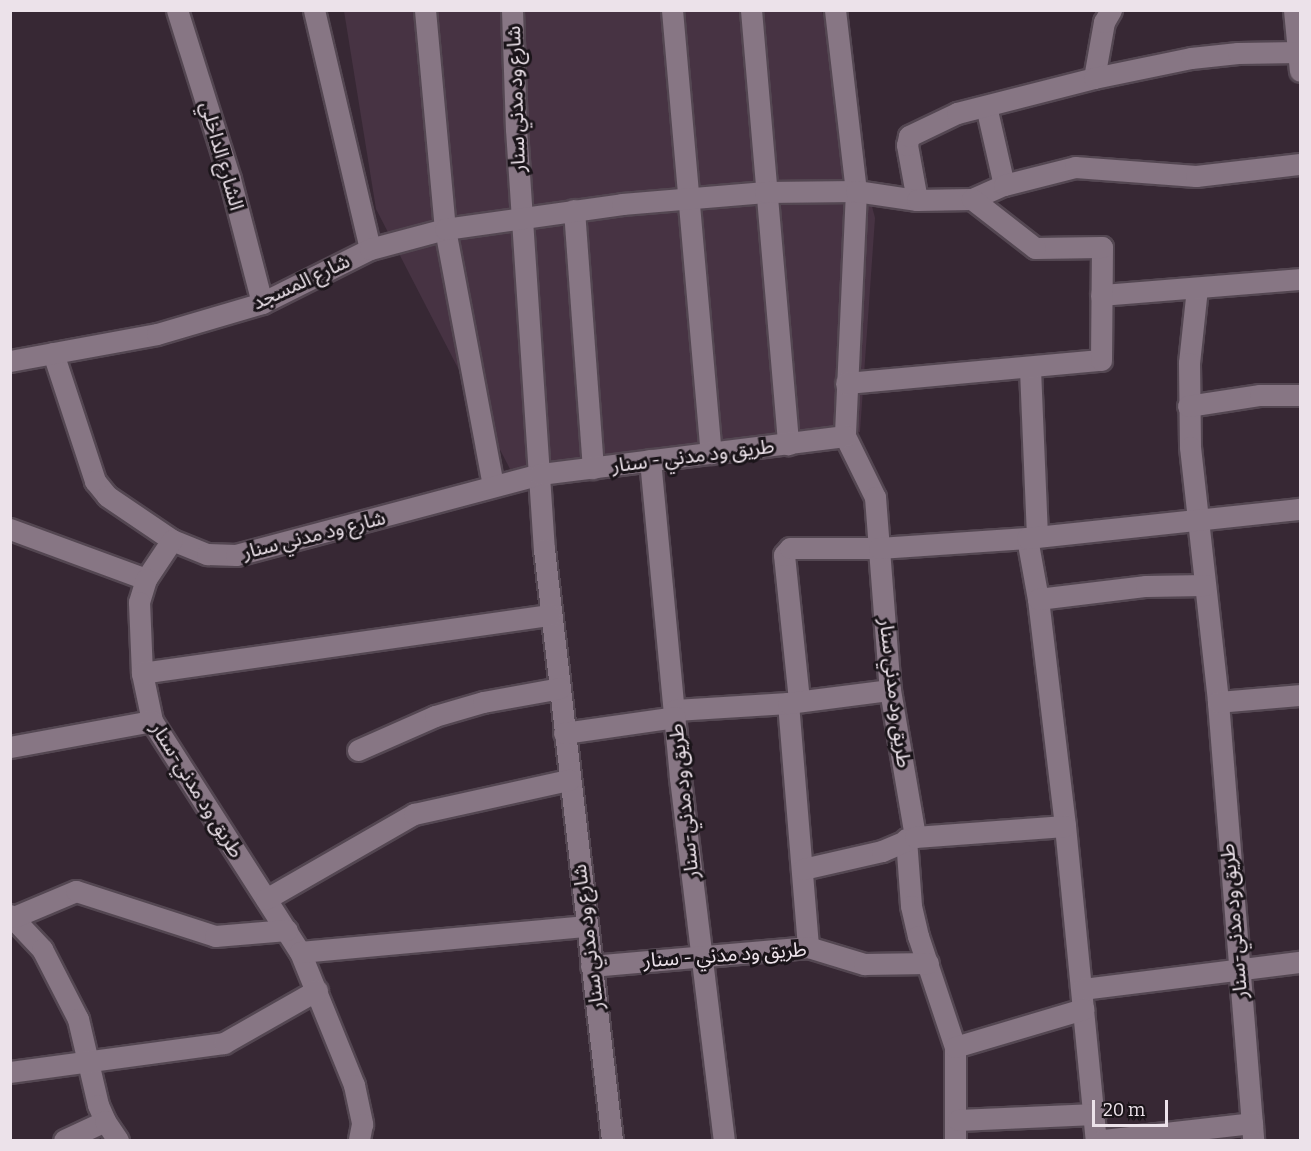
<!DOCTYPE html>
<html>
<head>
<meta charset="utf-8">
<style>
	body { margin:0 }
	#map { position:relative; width:1311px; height:1151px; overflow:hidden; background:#372834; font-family:Bitter,"Noto Sans Arabic",serif }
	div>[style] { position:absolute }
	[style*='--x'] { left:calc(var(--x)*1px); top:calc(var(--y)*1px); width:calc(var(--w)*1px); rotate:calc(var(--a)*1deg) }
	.built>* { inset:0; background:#473343 }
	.roads { filter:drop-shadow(2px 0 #544752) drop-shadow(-2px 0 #544752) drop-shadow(0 2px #544752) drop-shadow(0 -2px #544752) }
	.street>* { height:21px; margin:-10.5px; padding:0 10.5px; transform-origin:10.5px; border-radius:10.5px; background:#877684 }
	span { translate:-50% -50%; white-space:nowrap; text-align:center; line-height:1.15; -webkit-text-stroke:6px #1a1419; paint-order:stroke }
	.street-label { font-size:20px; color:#ece2ea }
	.frame { position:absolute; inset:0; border:12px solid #ece2ea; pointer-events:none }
	.scale { position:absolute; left:1092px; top:1100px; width:76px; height:27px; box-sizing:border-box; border:3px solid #ece2ea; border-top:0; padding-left:8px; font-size:18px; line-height:21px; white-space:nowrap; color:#ece2ea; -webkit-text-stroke:4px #1a1419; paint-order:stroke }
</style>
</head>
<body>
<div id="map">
	<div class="built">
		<div style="clip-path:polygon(344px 11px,822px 11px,875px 218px,860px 432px,510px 469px,376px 209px)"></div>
	</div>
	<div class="roads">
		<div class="street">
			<div style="--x:177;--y:10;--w:177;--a:72.6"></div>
			<div style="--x:230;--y:179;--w:128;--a:75.5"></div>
			<div style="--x:314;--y:10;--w:245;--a:76.8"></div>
			<div style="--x:425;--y:10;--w:220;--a:84.8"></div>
			<div style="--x:445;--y:229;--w:260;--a:79.4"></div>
			<div style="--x:512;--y:10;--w:119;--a:88.1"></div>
			<div style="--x:516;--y:129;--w:421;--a:86.2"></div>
			<div style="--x:544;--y:549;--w:595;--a:83.44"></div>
			<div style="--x:672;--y:10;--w:445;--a:85"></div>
			<div style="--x:751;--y:10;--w:436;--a:85.1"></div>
			<div style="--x:835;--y:10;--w:182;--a:83.4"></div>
			<div style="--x:856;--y:191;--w:245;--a:92.6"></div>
			<div style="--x:845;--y:436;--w:68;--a:63.8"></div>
			<div style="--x:875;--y:497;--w:194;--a:85.6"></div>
			<div style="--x:890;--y:690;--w:149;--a:80.3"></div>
			<div style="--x:1294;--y:10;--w:61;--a:84.4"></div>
			<div style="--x:1094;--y:78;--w:57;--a:-79.9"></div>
			<div style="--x:1104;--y:22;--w:14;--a:-60"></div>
			<div style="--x:986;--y:106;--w:81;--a:77.2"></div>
			<div style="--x:917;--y:200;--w:56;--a:-100.3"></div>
			<div style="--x:907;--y:145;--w:9;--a:-77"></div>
			<div style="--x:909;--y:136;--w:53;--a:-25.6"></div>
			<div style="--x:957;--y:113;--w:141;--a:-14.3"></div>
			<div style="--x:1094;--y:78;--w:99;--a:-11.7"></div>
			<div style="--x:1191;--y:58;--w:47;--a:-6.1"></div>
			<div style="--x:1238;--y:53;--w:60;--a:-1"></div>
			<div style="--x:574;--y:210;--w:259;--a:85.8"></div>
			<div style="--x:1197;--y:288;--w:75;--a:96.1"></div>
			<div style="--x:1189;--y:363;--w:84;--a:89.3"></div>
			<div style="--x:1190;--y:447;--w:257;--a:83.7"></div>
			<div style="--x:1218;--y:702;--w:439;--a:85.4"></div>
			<div style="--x:1101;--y:295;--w:200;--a:-4.6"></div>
			<div style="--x:53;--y:353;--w:135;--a:71.8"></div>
			<div style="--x:95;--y:481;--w:19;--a:51"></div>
			<div style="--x:107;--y:496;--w:78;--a:34.1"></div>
			<div style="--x:172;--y:540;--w:38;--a:22"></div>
			<div style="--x:207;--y:554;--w:29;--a:2"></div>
			<div style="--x:236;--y:555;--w:315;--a:-14.9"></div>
			<div style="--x:540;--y:474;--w:307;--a:-7.1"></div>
			<div style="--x:10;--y:361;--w:149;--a:-10.4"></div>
			<div style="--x:157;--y:334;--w:109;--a:-16.4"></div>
			<div style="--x:262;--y:303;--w:121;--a:-26.6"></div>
			<div style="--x:370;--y:249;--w:78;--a:-14.9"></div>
			<div style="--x:445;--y:229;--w:179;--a:-8"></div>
			<div style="--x:622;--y:204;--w:144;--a:-4.8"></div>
			<div style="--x:765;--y:192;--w:91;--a:-0.6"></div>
			<div style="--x:856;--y:191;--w:62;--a:8.4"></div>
			<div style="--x:917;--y:200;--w:55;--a:-1"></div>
			<div style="--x:972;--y:199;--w:35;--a:-24"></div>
			<div style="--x:1004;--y:185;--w:73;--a:-14.2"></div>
			<div style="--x:1075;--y:167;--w:121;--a:4.3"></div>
			<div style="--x:1196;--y:176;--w:105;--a:-6.6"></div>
			<div style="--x:1030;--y:369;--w:168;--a:87.6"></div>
			<div style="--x:846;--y:383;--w:256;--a:-5.2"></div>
			<div style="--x:1101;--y:360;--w:113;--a:-89.5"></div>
			<div style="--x:1102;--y:247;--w:67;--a:179.1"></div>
			<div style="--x:1035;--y:248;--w:80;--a:-142.1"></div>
			<div style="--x:1188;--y:406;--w:73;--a:-8.7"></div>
			<div style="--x:1260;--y:395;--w:40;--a:0"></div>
			<div style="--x:650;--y:460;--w:319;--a:84.6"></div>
			<div style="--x:680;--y:778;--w:365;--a:83.1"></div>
			<div style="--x:10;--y:529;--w:145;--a:20.2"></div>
			<div style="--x:1027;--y:538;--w:62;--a:79.8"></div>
			<div style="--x:1038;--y:599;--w:229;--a:83.2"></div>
			<div style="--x:1065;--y:826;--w:316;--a:84.4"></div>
			<div style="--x:172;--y:540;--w:47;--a:123.7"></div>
			<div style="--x:146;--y:579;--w:24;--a:107"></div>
			<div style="--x:139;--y:602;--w:71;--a:87.6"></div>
			<div style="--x:142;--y:673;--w:49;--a:78.2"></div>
			<div style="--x:152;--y:721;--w:274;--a:57.4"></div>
			<div style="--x:300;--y:952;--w:144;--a:67.9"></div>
			<div style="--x:354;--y:1085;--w:40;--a:78"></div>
			<div style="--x:362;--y:1124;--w:16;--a:101"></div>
			<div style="--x:1038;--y:599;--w:109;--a:-6.9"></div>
			<div style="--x:1146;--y:586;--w:59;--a:-1"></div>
			<div style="--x:142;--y:673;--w:412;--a:-8.1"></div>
			<div style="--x:799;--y:700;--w:146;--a:-95.9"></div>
			<div style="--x:784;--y:555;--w:9;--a:-49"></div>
			<div style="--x:790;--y:548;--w:89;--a:0"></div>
			<div style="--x:879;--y:548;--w:148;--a:-3.9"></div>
			<div style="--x:1027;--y:538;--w:275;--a:-6.1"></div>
			<div style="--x:1218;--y:702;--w:82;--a:-4.9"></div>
			<div style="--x:788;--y:703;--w:245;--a:85.3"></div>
			<div style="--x:675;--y:710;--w:113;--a:-3.5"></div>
			<div style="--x:788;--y:703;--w:103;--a:-7.3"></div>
			<div style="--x:564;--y:733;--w:112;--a:-8.2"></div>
			<div style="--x:10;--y:747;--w:144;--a:-10.4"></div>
			<div style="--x:358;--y:750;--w:84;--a:-23.8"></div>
			<div style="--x:435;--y:716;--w:50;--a:-16.3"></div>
			<div style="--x:483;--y:702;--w:78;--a:-10.3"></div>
			<div style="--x:906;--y:839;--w:67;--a:85.7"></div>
			<div style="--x:911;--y:906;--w:31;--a:77"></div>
			<div style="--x:918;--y:936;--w:117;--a:71.6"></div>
			<div style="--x:955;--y:1047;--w:93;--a:90"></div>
			<div style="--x:803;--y:869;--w:81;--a:-12.8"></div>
			<div style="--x:882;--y:851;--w:36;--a:-23"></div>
			<div style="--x:915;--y:837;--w:150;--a:-4.2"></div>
			<div style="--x:266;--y:899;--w:171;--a:-29.9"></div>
			<div style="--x:414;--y:814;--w:159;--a:-12.4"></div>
			<div style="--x:10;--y:915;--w:47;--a:46.7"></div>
			<div style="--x:42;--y:949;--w:79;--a:62.8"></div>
			<div style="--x:78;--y:1019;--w:88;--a:76.9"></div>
			<div style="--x:98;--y:1105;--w:17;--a:66"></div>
			<div style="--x:105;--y:1121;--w:45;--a:155.1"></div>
			<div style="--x:14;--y:917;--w:67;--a:-22.8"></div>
			<div style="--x:76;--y:891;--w:146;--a:17.9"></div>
			<div style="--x:215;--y:936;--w:72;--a:-4.8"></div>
			<div style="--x:300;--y:952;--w:288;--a:-5.2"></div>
			<div style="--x:591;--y:966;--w:218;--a:-5"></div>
			<div style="--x:808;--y:947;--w:59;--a:16.9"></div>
			<div style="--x:864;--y:964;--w:64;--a:-0.9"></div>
			<div style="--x:1082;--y:989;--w:220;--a:-7.1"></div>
			<div style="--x:955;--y:1047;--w:134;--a:-16.5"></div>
			<div style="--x:10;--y:1072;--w:216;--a:-7.7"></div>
			<div style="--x:224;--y:1043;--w:107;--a:-29.7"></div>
			<div style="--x:958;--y:1120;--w:137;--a:-2.5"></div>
			<div style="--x:105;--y:1121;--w:23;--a:56"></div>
			<div style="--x:1103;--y:1140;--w:150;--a:-6.5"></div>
		</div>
	</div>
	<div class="street-label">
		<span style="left:516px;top:99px;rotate:-92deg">شارع ود مدني سنار</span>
		<span style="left:222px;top:156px;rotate:74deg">الشارع الداخلي</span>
		<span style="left:301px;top:282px;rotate:-25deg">شارع المسجد</span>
		<span style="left:693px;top:456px;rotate:-7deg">طريق ود مدني - سنار</span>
		<span style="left:314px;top:535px;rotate:-14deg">شارع ود مدني سنار</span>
		<span style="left:895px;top:693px;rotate:83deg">طريق ود مدني سنار</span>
		<span style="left:197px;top:790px;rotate:58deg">طريق ود مدني-سنار</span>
		<span style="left:684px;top:801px;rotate:-96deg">طريق ود مدني-سنار</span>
		<span style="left:1234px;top:921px;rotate:-95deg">طريق ود مدني-سنار</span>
		<span style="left:588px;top:937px;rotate:-97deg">شارع ود مدني سنار</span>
		<span style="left:725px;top:955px;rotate:-4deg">طريق ود مدني - سنار</span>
	</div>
	<div class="frame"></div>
	<div class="scale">20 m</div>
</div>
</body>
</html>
